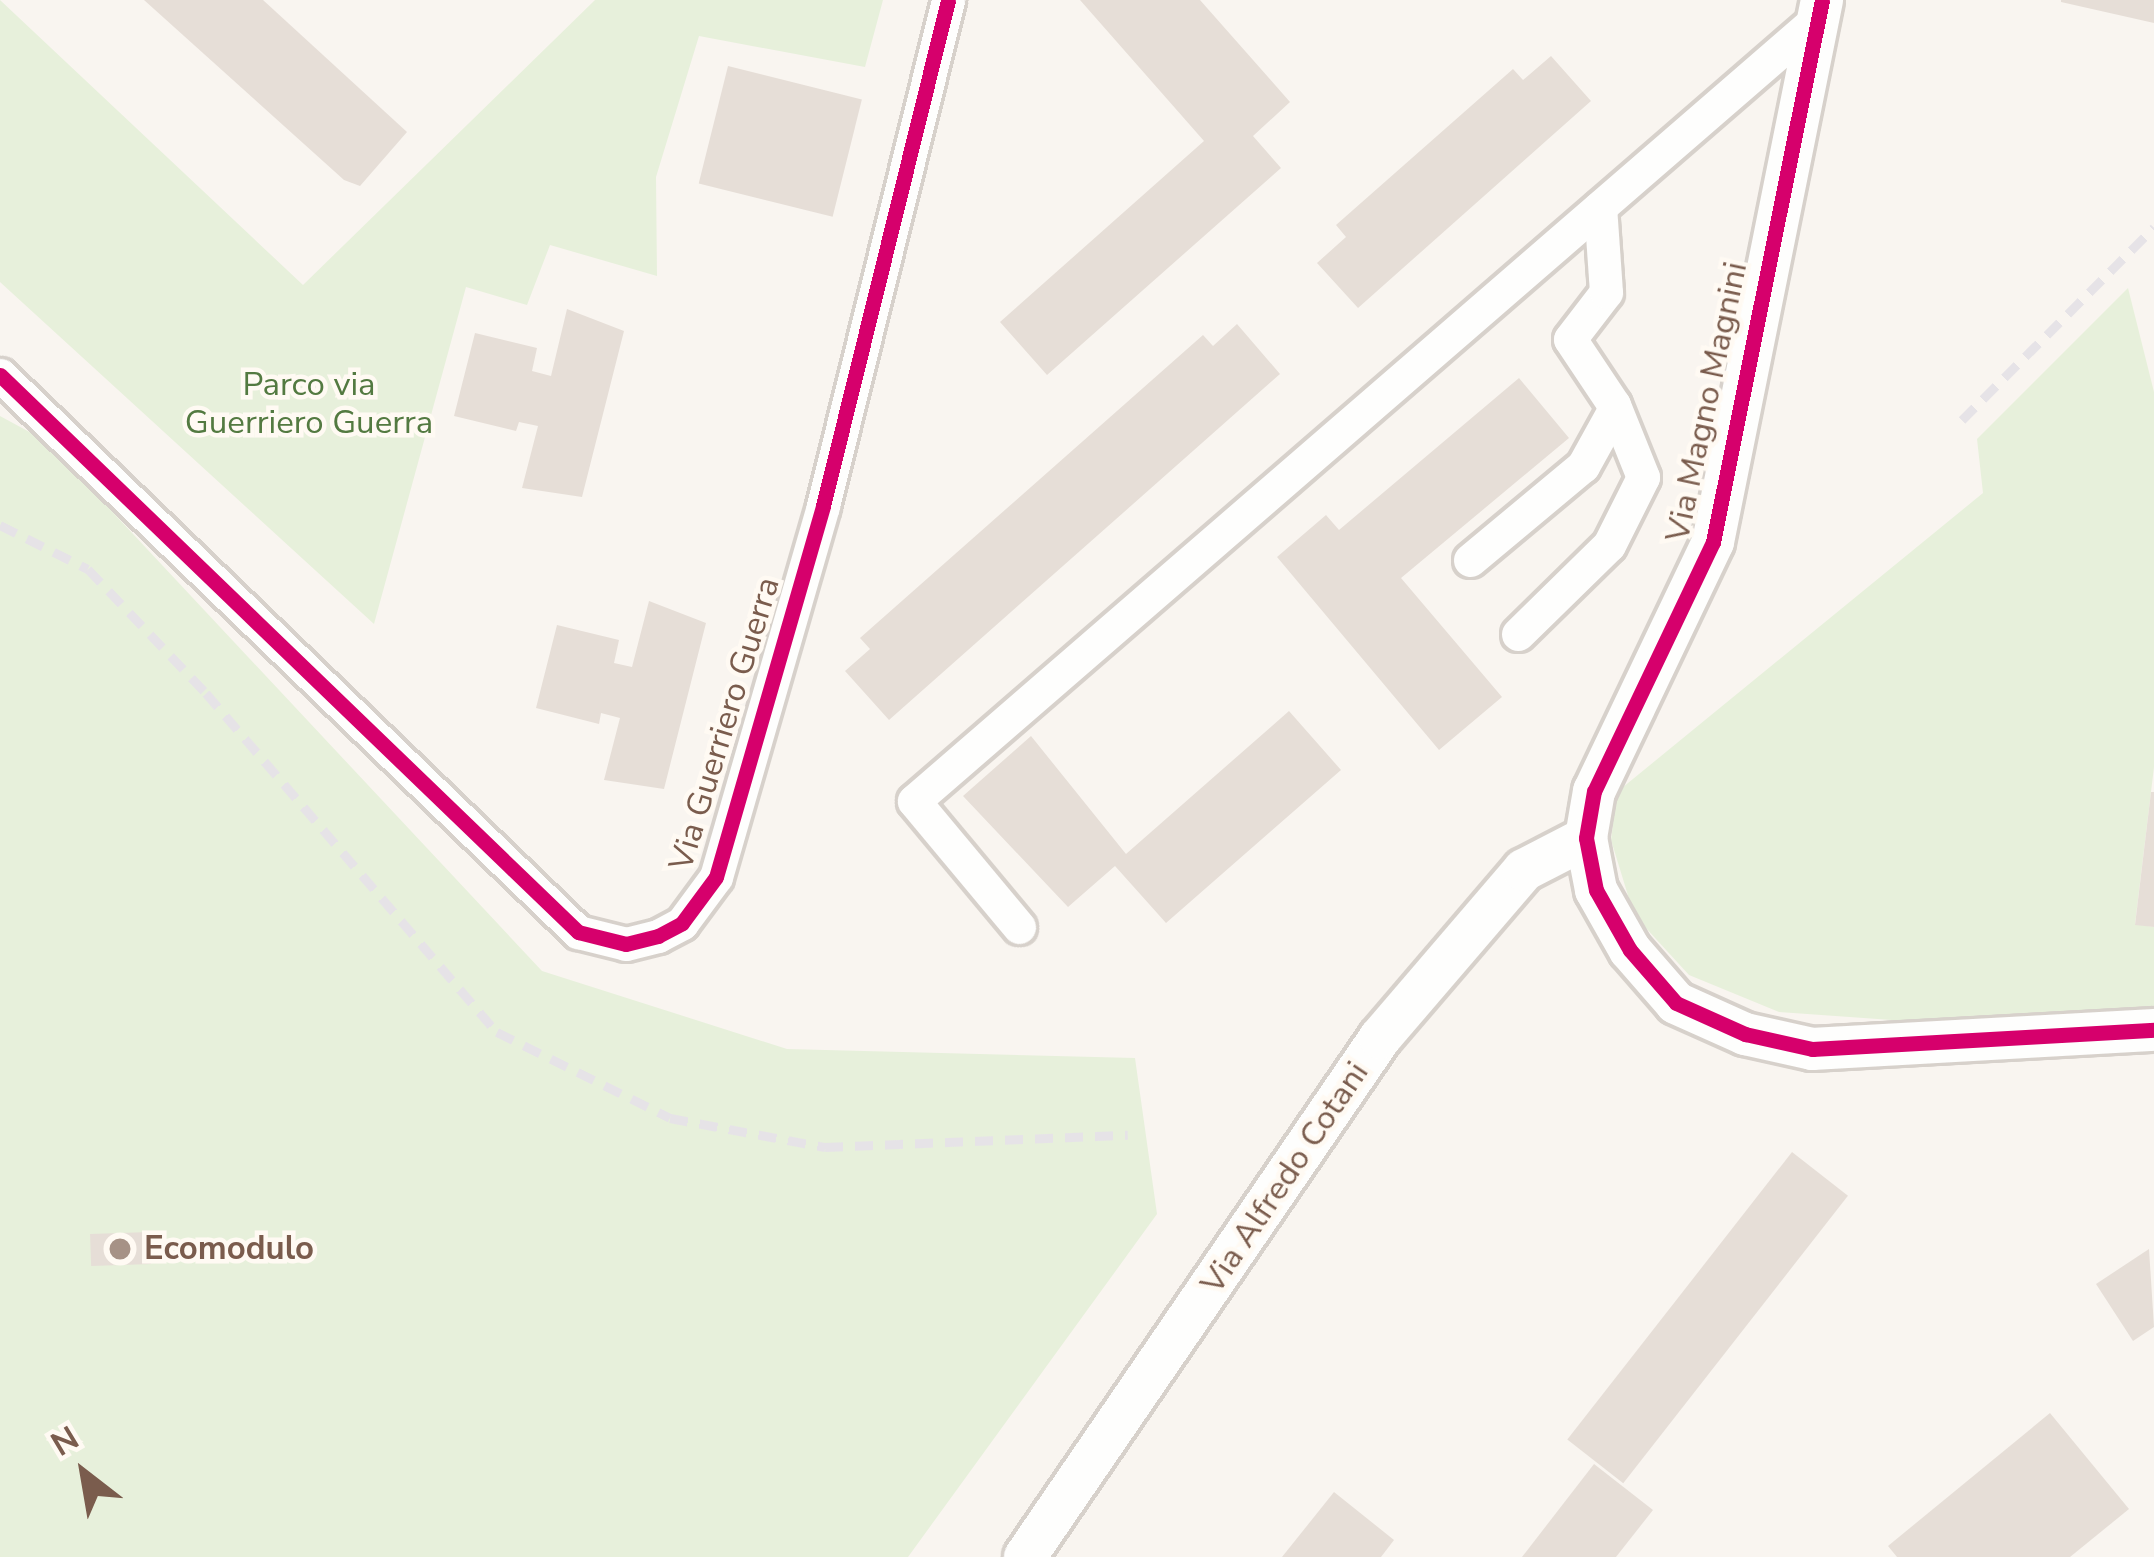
<!DOCTYPE html>
<html>
<head>
<meta charset="utf-8">
<style>
	body { margin:0 }
	#map { position:relative; width:2154px; height:1557px; overflow:hidden; background:#f9f5f0; font-family:"Nunito Sans",sans-serif }
	div>[style] { position:absolute }
	[style*='--x'] { left:calc(var(--x)*1px); top:calc(var(--y)*1px); width:calc(var(--w)*1px); rotate:calc(var(--a)*1deg) }
	.green>* { inset:0; background:#e7f0db }
	.building>* { inset:0; background:#e6ded7; transform-origin:0 0 }
	.roads { filter:drop-shadow(3px 0 #d7d1cb) drop-shadow(-3px 0 #d7d1cb) drop-shadow(0 3px #d7d1cb) drop-shadow(0 -3px #d7d1cb) }
	.minor>* { height:33px; margin:-16.5px; padding:0 16.5px; transform-origin:16.5px; border-radius:16.5px; background:#fefefd }
	.tertiary>* { height:42px; margin:-21px; padding:0 21px; transform-origin:21px; border-radius:21px; background:#fefefd }
	.rail>* { height:9px; margin-top:-4.5px; transform-origin:0; background:repeating-linear-gradient(90deg,#e6e3e7 0 18px,transparent 0 30px) }
	.cycleway>* { height:15px; margin:-7.5px; padding:0 7.5px; transform-origin:7.5px; border-radius:7.5px; background:#d6006c }
	.dots>* { width:33px; height:33px; translate:-50% -50%; box-sizing:border-box; border:6px solid #fffaf3; border-radius:50% }
	span { translate:-50% -50%; white-space:nowrap; text-align:center; line-height:1.15; -webkit-text-stroke:9px #fffaf3; paint-order:stroke }
	.park-label { font-size:33px; color:#537a41 }
	.street-label { font-size:33px; color:#7a5c4d }
	.poi-label { font-size:33px; color:#7a5c4d; font-weight:700 }
	.left { translate:0 -50%; text-align:left }
	.north { position:absolute; left:24px; top:1413px; width:120px; height:120px; -webkit-text-stroke:9px #fffaf3; paint-order:stroke; rotate:329deg; font-size:33px; font-weight:700; line-height:48px; text-align:center; color:#7a5c4d }
	.north::after { content:''; display:block; margin:auto; width:42px; height:54px; background:#7a5c4d; clip-path:polygon(50% 0,100% 100%,50% 72%,0 100%) }
</style>
</head>
<body>
<div id="map">
	<div class="green">
		<div style="clip-path:polygon(0 0,303px 285px,595px 0,883px 0,865px 67px,699px 36px,656px 177px,657px 276px,550px 245px,527px 305px,466px 287px,374px 624px,0 282px)"></div>
		<div style="clip-path:polygon(2128px 288px,2154px 392px,2154px 767px,2135px 924px,2154px 927px,2154px 1006px,1934px 1023px,1779px 1012px,1689px 975px,1634px 915px,1611px 840px,1617px 792px,1983px 493px,1977px 439px)"></div>
		<div style="clip-path:polygon(0 416px,46px 441px,542px 971px,787px 1049px,1135px 1058px,1157px 1214px,908px 1557px,0 1557px)"></div>
	</div>
	<div class="building">
		<div style="clip-path:polygon(144px 0,263px 0,407px 132px,360px 186px,344px 180px)"></div>
		<div style="clip-path:polygon(1080px 0,1200px 0,1290px 102px,1253px 136px,1281px 168px,1047px 375px,1000px 322px,1204px 141px)"></div>
		<div style="clip-path:polygon(2154px 0,2154px 23px,2061px 2px,2061px 0)"></div>
		<div style="clip-path:polygon(1551px 56px,1591px 101px,1358px 308px,1317px 263px,1346px 237px,1336px 225px,1513px 69px,1523px 80px)"></div>
		<div style="left:728px;top:66px;width:138px;height:121px;rotate:14deg"></div>
		<div style="clip-path:polygon(567px 309px,624px 331px,582px 497px,522px 488px,538px 426px,519px 422px,516px 431px,454px 416px,475px 333px,537px 348px,532px 371px,551px 376px)"></div>
		<div style="clip-path:polygon(1237px 324px,1280px 374px,889px 720px,845px 671px,870px 649px,860px 638px,1203px 335px,1213px 346px)"></div>
		<div style="clip-path:polygon(1519px 378px,1569px 438px,1401px 578px,1502px 697px,1439px 750px,1277px 557px,1326px 515px,1339px 530px)"></div>
		<div style="clip-path:polygon(649px 601px,706px 623px,664px 789px,604px 780px,620px 718px,601px 713px,599px 724px,536px 708px,557px 625px,619px 640px,614px 663px,632px 667px)"></div>
		<div style="clip-path:polygon(1289px 711px,1341px 770px,1166px 923px,1115px 866px,1068px 907px,963px 796px,1031px 736px,1126px 854px)"></div>
		<div style="clip-path:polygon(2151px 792px,2154px 792px,2154px 927px,2135px 925px)"></div>
		<div style="left:1792px;top:1152px;width:71px;height:365px;rotate:38deg"></div>
		<div style="left:150px;top:1232px;width:32px;height:60px;rotate:88deg"></div>
		<div style="clip-path:polygon(2149px 1249px,2154px 1327px,2133px 1341px,2096px 1284px)"></div>
		<div style="clip-path:polygon(2050px 1413px,2129px 1509px,2070px 1557px,1897px 1557px,1888px 1546px)"></div>
		<div style="clip-path:polygon(1594px 1464px,1653px 1510px,1616px 1557px,1522px 1557px)"></div>
		<div style="clip-path:polygon(1334px 1492px,1394px 1540px,1381px 1557px,1282px 1557px)"></div>
	</div>
	<div class="roads">
		<div class="minor">
			<div style="--x:0;--y:375;--w:803;--a:43.94"></div>
			<div style="--x:578;--y:932;--w:49;--a:14"></div>
			<div style="--x:626;--y:944;--w:33;--a:-14"></div>
			<div style="--x:658;--y:936;--w:27;--a:-28"></div>
			<div style="--x:682;--y:923;--w:57;--a:-53.5"></div>
			<div style="--x:716;--y:877;--w:386;--a:-73.9"></div>
			<div style="--x:823;--y:506;--w:521;--a:-76.12"></div>
			<div style="--x:1470;--y:560;--w:147;--a:-39.8"></div>
			<div style="--x:1583;--y:466;--w:66;--a:-61.1"></div>
			<div style="--x:1518;--y:634;--w:127;--a:-44.4"></div>
			<div style="--x:1609;--y:545;--w:76;--a:-63.4"></div>
			<div style="--x:1643;--y:477;--w:78;--a:-111.9"></div>
			<div style="--x:1614;--y:405;--w:79;--a:-123.7"></div>
			<div style="--x:1570;--y:339;--w:59;--a:-52.5"></div>
			<div style="--x:1606;--y:292;--w:85;--a:-94"></div>
			<div style="--x:1019;--y:927;--w:164;--a:-129.8"></div>
			<div style="--x:914;--y:801;--w:1193;--a:-40.89"></div>
		</div>
		<div class="tertiary">
			<div style="--x:1822;--y:0;--w:553;--a:101.37"></div>
			<div style="--x:1713;--y:542;--w:276;--a:115.5"></div>
			<div style="--x:1594;--y:791;--w:48;--a:99.7"></div>
			<div style="--x:1586;--y:838;--w:53;--a:79.1"></div>
			<div style="--x:1596;--y:890;--w:69;--a:60.5"></div>
			<div style="--x:1630;--y:950;--w:70;--a:49"></div>
			<div style="--x:1676;--y:1003;--w:76;--a:24.2"></div>
			<div style="--x:1745;--y:1034;--w:69;--a:12.6"></div>
			<div style="--x:1812;--y:1049;--w:343;--a:-3.2"></div>
			<div style="--x:1025;--y:1557;--w:629;--a:-55.63"></div>
			<div style="--x:1380;--y:1038;--w:221;--a:-49.4"></div>
			<div style="--x:1524;--y:870;--w:70;--a:-27.3"></div>
		</div>
	</div>
	<div class="rail">
		<div style="--x:1962;--y:420;--w:272;--a:-45.1"></div>
		<div style="--x:0;--y:525;--w:98;--a:26.6"></div>
		<div style="--x:88;--y:569;--w:171;--a:46.4"></div>
		<div style="--x:206;--y:693;--w:447;--a:49.4"></div>
		<div style="--x:497;--y:1032;--w:193;--a:26.4"></div>
		<div style="--x:670;--y:1118;--w:158;--a:10.6"></div>
		<div style="--x:825;--y:1147;--w:303;--a:-2.3"></div>
	</div>
	<div class="cycleway">
		<div style="--x:1822;--y:0;--w:553;--a:101.37"></div>
		<div style="--x:1713;--y:542;--w:276;--a:115.5"></div>
		<div style="--x:1594;--y:791;--w:48;--a:99.7"></div>
		<div style="--x:1586;--y:838;--w:53;--a:79.1"></div>
		<div style="--x:1596;--y:890;--w:69;--a:60.5"></div>
		<div style="--x:1630;--y:950;--w:70;--a:49"></div>
		<div style="--x:1676;--y:1003;--w:76;--a:24.2"></div>
		<div style="--x:1745;--y:1034;--w:69;--a:12.6"></div>
		<div style="--x:1812;--y:1049;--w:343;--a:-3.2"></div>
		<div style="--x:0;--y:375;--w:803;--a:43.94"></div>
		<div style="--x:578;--y:932;--w:49;--a:14"></div>
		<div style="--x:626;--y:944;--w:33;--a:-14"></div>
		<div style="--x:658;--y:936;--w:27;--a:-28"></div>
		<div style="--x:682;--y:923;--w:57;--a:-53.5"></div>
		<div style="--x:716;--y:877;--w:386;--a:-73.9"></div>
		<div style="--x:823;--y:506;--w:521;--a:-76.12"></div>
	</div>
	<div class="dots">
		<div style="left:120px;top:1249px;background:#a69286"></div>
	</div>
	<div class="park-label">
		<span style="left:309px;top:404px">Parco via<br>Guerriero Guerra</span>
	</div>
	<div class="street-label">
		<span style="left:1707px;top:402px;rotate:-78deg">Via Magno Magnini</span>
		<span style="left:725px;top:724px;rotate:-73deg">Via Guerriero Guerra</span>
		<span style="left:1285px;top:1178px;rotate:-56deg">Via Alfredo Cotani</span>
	</div>
	<div class="poi-label">
		<span class="left" style="left:144px;top:1249px">Ecomodulo</span>
	</div>
	<div class="north">N</div>
</div>
</body>
</html>
